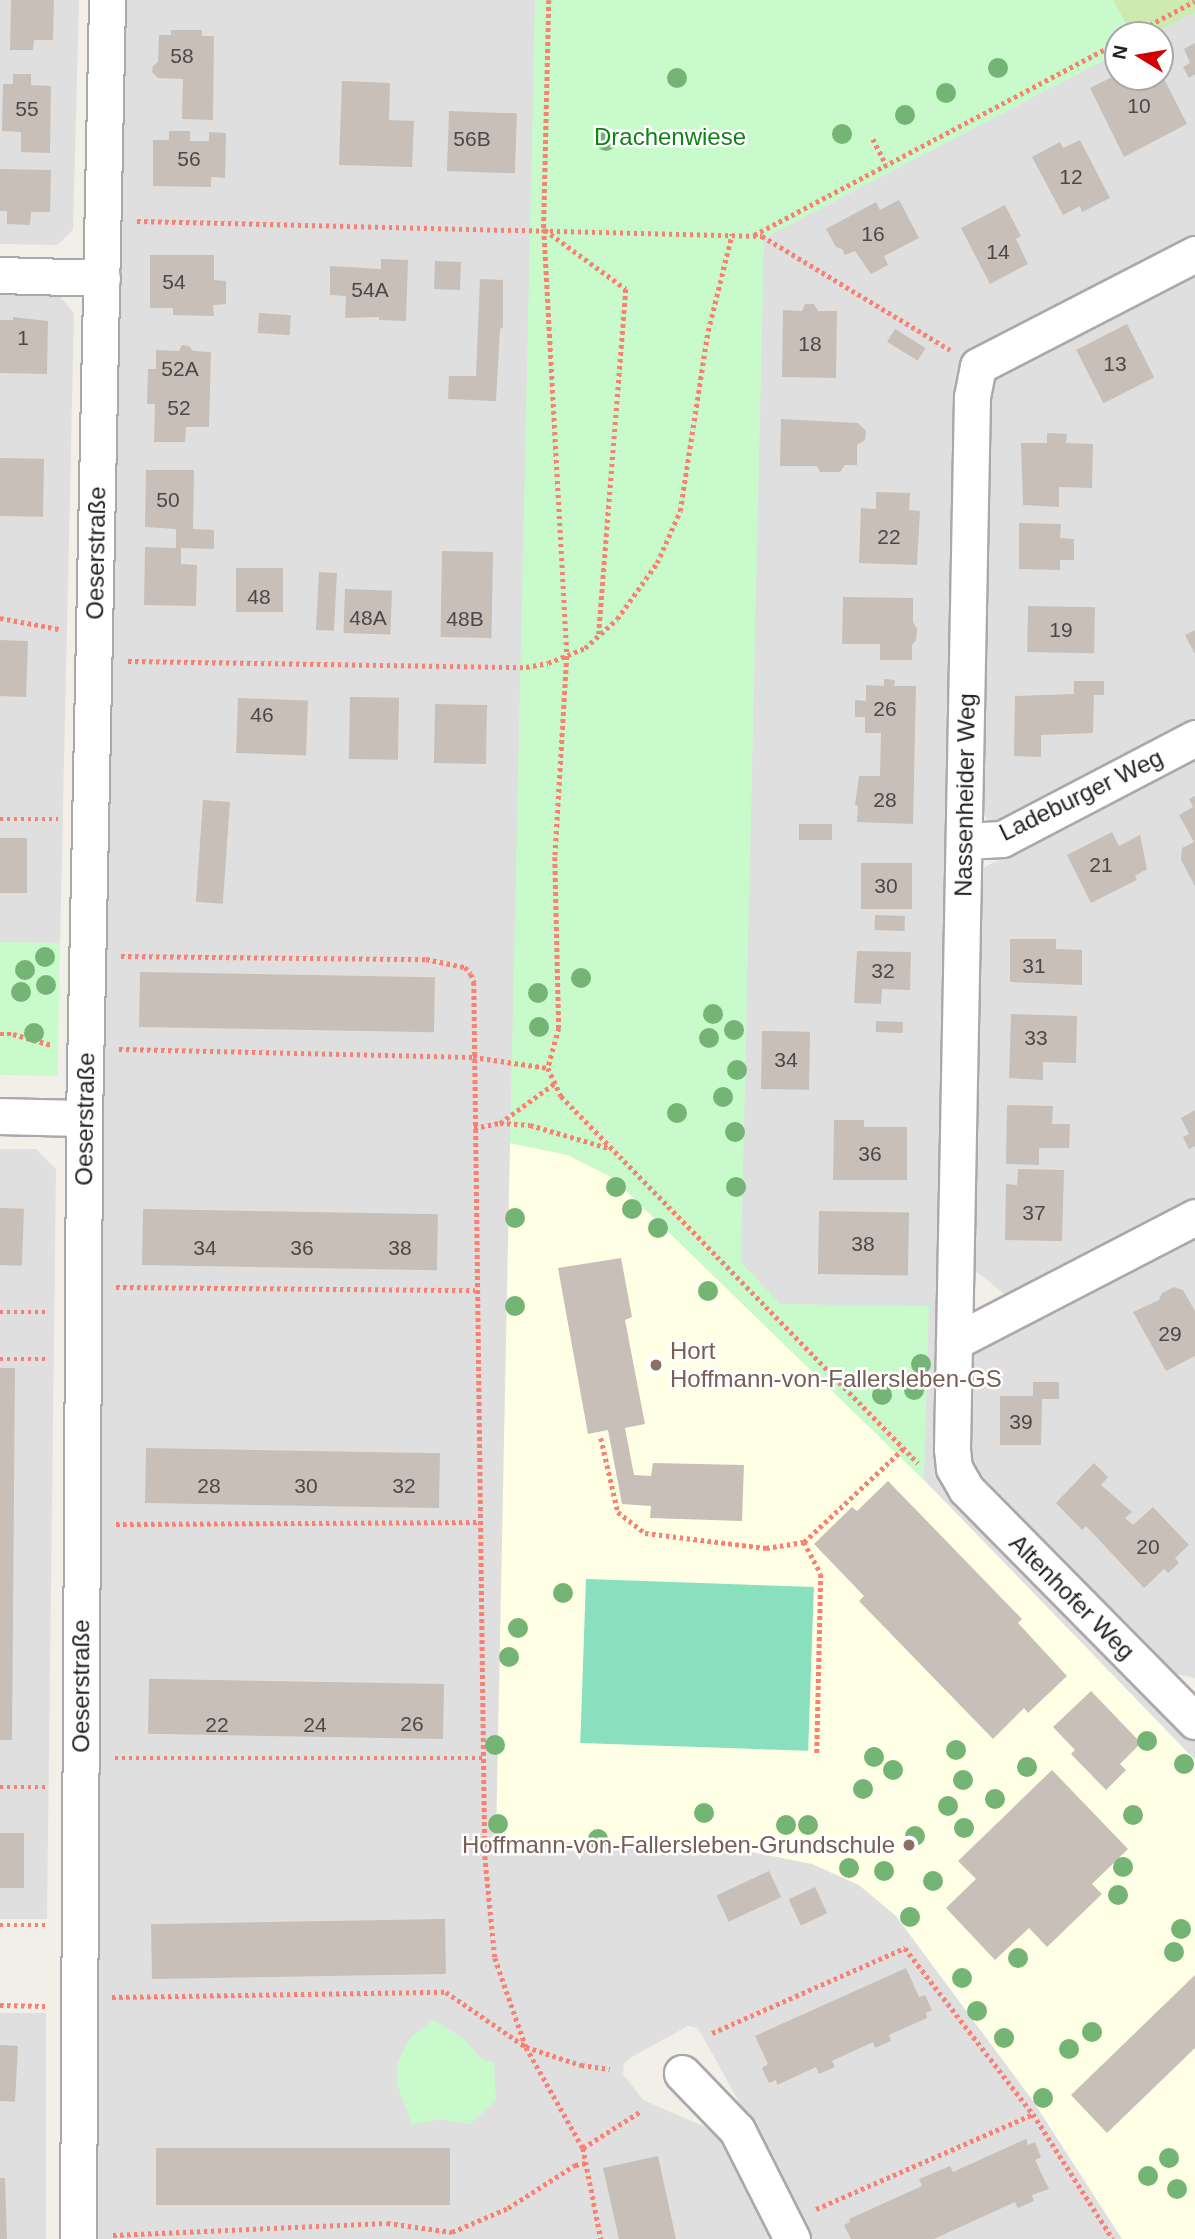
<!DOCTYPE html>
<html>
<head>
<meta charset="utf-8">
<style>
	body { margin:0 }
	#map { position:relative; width:1195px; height:2239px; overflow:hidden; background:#f2efe9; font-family:Helvetica,sans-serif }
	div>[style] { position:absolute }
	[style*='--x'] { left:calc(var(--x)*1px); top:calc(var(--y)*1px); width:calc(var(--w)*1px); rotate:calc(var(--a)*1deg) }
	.residential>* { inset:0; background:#e0dfdf; transform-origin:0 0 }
	.education>* { inset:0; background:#ffffe5 }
	.grass>* { inset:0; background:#cdebb0 }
	.park>* { inset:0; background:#c8facc; transform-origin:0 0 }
	.pitch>* { inset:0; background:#88e0be; transform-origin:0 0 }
	.building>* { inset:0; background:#c7bfb8; transform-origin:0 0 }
	.path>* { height:4.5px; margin-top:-2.25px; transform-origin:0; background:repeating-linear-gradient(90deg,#fa8072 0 3.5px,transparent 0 7px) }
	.roads { filter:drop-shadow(2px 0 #a9a9a9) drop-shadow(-2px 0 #a9a9a9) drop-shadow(0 2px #a9a9a9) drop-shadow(0 -2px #a9a9a9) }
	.minor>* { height:35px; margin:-17.5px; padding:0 17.5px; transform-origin:17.5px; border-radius:17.5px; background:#fff }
	.trees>* { width:20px; height:20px; margin:-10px; border-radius:50%; background:#74b475 }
	.dots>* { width:19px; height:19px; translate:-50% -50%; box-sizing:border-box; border:4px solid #fff; border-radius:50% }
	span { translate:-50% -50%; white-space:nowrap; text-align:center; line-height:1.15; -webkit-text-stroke:5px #fff; paint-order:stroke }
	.number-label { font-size:21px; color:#4b4948 }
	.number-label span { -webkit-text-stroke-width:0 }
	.park-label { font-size:24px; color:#0c8416 }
	.street-label { font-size:24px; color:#222 }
	.education-label { font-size:24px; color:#785e54 }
	.left { translate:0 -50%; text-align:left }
	.right { translate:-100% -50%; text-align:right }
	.north { position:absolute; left:1104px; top:21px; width:70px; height:70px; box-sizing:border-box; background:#fff; border:2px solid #a7a7a7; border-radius:50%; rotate:281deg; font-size:19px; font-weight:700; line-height:28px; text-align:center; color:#222 }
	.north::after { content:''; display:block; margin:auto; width:24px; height:32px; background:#d40000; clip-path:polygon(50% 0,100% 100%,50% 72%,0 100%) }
</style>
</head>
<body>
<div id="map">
	<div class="residential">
		<div style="clip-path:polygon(0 0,79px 0,73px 230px,57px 245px,0 244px)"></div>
		<div style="clip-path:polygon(evenodd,120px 0,1195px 0,1195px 235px,983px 346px,936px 1448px,1195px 1738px,1195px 2239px,809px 2239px,751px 2124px,698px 2028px,688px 2026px,630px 2058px,624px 2064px,623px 2074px,643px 2100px,717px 2132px,725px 2140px,774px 2239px,90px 2239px,104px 939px,120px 0,1118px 35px,1160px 35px,1160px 77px,1118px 77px,1118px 35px)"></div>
		<div style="clip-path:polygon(1195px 269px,1195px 720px,1001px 822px,987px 819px,979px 805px,988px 379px)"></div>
		<div style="clip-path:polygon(0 294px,59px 295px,74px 313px,60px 943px,0 942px)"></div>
		<div style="clip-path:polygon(1195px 755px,1195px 1203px,1012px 1297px,1006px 1295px,970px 1267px,978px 871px)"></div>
		<div style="clip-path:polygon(0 1149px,36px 1149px,56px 1169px,47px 1919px,0 1919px)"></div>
		<div style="clip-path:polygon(1195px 1235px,1195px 1678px,1173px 1673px,972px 1465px,966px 1454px,967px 1360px,972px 1352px)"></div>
		<div style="left:0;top:2013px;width:46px;height:226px"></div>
	</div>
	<div class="education">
		<div style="clip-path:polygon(510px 1143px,568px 1155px,613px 1178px,924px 1480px,1195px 1760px,1195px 2239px,1122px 2239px,1033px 2101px,896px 1916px,859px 1885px,812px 1864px,752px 1852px,496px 1839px)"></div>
	</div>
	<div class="grass">
		<div style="clip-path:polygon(1113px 0,1195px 0,1195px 12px,1151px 35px,1132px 35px)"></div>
	</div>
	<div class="park">
		<div style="clip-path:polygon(535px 0,1113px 0,1132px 35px,1118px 35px,1118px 53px,764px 238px,741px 1262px,780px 1304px,929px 1306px,924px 1480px,613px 1178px,568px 1155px,510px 1143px)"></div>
		<div style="left:0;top:942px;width:60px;height:133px;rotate:1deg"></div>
		<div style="clip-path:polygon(433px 2020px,463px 2038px,482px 2059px,494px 2062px,496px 2101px,470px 2124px,439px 2119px,412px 2125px,397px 2083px,398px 2061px,411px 2037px)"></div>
	</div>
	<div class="pitch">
		<div style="left:586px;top:1579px;width:228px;height:164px;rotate:2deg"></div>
	</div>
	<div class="building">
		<div style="clip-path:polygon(11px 0,54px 0,53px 40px,34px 40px,33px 50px,10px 50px)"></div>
		<div style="clip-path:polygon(171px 30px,202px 30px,202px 36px,214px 36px,213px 120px,182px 119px,183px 79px,158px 78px,152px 72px,153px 66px,158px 62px,159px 35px,171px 35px)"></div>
		<div style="clip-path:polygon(1195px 43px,1195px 74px,1189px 78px,1183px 67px,1190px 63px,1184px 49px)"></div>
		<div style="clip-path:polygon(1160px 71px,1187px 124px,1124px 157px,1090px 88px,1118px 74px,1118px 77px,1160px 77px)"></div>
		<div style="clip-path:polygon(13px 74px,31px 74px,31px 85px,51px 86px,50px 153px,21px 152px,21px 132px,2px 131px,3px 84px,13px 84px)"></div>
		<div style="clip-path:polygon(342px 81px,390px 83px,389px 120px,414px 121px,412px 167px,339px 165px)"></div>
		<div style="left:449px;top:111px;width:68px;height:60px;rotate:2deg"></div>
		<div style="clip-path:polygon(169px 131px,190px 131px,190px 141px,209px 141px,209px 132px,226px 133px,225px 178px,211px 177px,211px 187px,153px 186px,153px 140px,169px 140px)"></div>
		<div style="clip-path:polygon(1080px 140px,1110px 198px,1082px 212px,1080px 206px,1063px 215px,1032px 157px,1060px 142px,1063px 148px)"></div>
		<div style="clip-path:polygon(0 169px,51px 170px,50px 212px,31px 212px,30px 225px,7px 224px,7px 211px,0 211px)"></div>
		<div style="clip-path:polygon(899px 200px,919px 238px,884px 256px,888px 265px,871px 274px,855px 251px,845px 255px,842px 249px,836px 247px,826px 229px,876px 202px,880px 210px)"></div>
		<div style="clip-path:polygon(1005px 205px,1021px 236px,1016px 239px,1028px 264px,990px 284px,961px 228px)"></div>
		<div style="clip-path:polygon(150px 255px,214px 255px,214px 280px,226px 281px,226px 304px,213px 305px,214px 316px,173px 315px,173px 308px,150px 308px)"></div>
		<div style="clip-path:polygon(381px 259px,408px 260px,406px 321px,379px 320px,379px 317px,345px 318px,346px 296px,330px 295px,330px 266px,381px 269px)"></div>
		<div style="left:435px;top:261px;width:26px;height:28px;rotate:2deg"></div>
		<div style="clip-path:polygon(480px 279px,503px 280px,503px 327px,500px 329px,496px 401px,448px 399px,449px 376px,476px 376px)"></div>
		<div style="clip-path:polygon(805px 304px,814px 304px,818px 311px,837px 311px,836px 378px,782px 377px,783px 310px,802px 311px)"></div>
		<div style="left:259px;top:313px;width:32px;height:20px;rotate:4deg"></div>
		<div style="clip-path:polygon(13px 317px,48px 321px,47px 374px,0 373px,0 320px,13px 320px)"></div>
		<div style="left:1127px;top:324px;width:60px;height:57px;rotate:63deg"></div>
		<div style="left:895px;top:329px;width:36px;height:15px;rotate:32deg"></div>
		<div style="clip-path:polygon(182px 345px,189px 346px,193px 351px,211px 352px,209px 427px,186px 427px,185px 442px,154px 442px,155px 404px,147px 404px,148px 369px,156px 369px,156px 350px,179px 351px)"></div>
		<div style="clip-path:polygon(781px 419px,858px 423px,866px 431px,865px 440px,857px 445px,857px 465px,845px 465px,840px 472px,820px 472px,817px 466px,780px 466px)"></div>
		<div style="clip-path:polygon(1047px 433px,1067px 434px,1066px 443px,1093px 444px,1092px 488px,1059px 487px,1059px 507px,1023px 505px,1021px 443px,1047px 443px)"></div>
		<div style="left:0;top:458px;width:44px;height:58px;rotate:1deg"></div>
		<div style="clip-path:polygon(146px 470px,194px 470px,193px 529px,214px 530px,214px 549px,181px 548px,181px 564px,197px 565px,196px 606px,144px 605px,145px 547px,176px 548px,176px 529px,145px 527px)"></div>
		<div style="clip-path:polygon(876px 492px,910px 493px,909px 510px,920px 511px,917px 565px,859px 563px,861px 508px,876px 509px)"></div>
		<div style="clip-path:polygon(1019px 523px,1061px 524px,1060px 538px,1074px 539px,1074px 560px,1060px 560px,1060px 570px,1019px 569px)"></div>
		<div style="left:442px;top:551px;width:51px;height:86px;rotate:1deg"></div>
		<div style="left:236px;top:568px;width:47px;height:44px"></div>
		<div style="left:319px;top:572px;width:18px;height:58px;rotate:3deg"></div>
		<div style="left:345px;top:589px;width:47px;height:44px;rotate:2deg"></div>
		<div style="clip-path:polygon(843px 597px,913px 598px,913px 622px,917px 629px,916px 640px,912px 645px,912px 660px,880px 660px,880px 644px,842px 644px)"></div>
		<div style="left:1028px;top:606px;width:67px;height:46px;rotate:1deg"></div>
		<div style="clip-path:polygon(1195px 630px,1195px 654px,1185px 635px)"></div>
		<div style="left:0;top:640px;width:28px;height:56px;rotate:2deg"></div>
		<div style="clip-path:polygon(884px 679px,895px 680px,894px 686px,916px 686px,913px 824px,857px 822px,858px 806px,855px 805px,859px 776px,880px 776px,881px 733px,865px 733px,865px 717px,855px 717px,855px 700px,866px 701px,866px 685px,884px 686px)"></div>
		<div style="clip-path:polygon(1074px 681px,1104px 681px,1104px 695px,1094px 695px,1093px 733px,1041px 735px,1041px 757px,1014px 756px,1015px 696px,1074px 694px)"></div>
		<div style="left:350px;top:697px;width:49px;height:62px;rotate:1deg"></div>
		<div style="left:238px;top:698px;width:70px;height:55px;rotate:2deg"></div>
		<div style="left:435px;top:704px;width:52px;height:59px;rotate:1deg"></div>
		<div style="clip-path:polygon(1195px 796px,1195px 886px,1181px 860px,1182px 848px,1194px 842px,1179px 815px,1193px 807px,1189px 799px)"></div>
		<div style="left:203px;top:800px;width:27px;height:102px;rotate:4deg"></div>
		<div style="left:799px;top:824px;width:33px;height:16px"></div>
		<div style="clip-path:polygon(1112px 832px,1119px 846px,1140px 835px,1147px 869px,1135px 876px,1137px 880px,1091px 903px,1067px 855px)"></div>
		<div style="left:0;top:838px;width:27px;height:55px"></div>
		<div style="left:861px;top:863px;width:51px;height:46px"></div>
		<div style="left:875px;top:915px;width:30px;height:15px;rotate:2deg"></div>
		<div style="clip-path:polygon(1010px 939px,1056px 939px,1056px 949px,1082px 950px,1082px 985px,1010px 982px)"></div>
		<div style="clip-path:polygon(857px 951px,911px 952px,910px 990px,882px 989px,881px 1004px,854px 1003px)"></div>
		<div style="left:140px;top:972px;width:295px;height:55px;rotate:1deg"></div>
		<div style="clip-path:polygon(1011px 1014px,1077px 1016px,1076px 1063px,1043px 1062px,1043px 1080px,1009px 1078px)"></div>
		<div style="left:876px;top:1021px;width:27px;height:11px;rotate:2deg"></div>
		<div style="left:762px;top:1031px;width:48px;height:58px;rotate:1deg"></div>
		<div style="clip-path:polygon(1007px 1105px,1053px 1106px,1052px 1124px,1070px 1124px,1069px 1148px,1039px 1148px,1039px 1165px,1006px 1164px)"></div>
		<div style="clip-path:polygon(1195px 1110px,1195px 1146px,1189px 1149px,1183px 1137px,1189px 1134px,1181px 1118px)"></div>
		<div style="clip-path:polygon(834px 1120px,864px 1120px,864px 1127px,907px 1127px,907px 1180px,833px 1180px)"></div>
		<div style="clip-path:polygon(1018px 1169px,1064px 1170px,1062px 1241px,1005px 1240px,1006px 1184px,1017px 1185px)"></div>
		<div style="left:0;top:1208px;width:24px;height:57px;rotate:2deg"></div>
		<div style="left:143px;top:1209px;width:295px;height:56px;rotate:1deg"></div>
		<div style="left:819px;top:1211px;width:90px;height:63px;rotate:1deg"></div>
		<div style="clip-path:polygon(621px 1258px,632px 1317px,625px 1320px,645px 1424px,625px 1428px,634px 1475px,651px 1476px,653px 1463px,744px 1465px,742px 1521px,650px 1518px,651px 1506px,622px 1504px,608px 1430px,588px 1434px,558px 1268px)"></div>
		<div style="clip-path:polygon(1174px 1287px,1183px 1290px,1195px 1311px,1195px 1356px,1166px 1371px,1133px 1312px,1159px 1300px,1162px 1293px)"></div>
		<div style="clip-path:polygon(0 1368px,15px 1368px,12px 1740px,0 1740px)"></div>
		<div style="clip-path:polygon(1033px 1382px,1059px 1382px,1059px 1399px,1042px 1399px,1041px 1445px,1000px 1445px,1000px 1396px,1033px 1396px)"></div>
		<div style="left:146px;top:1448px;width:294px;height:55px;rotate:1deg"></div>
		<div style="clip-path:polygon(1094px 1463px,1108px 1477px,1101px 1485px,1132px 1512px,1125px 1518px,1133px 1525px,1153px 1507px,1189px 1545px,1175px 1558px,1179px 1563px,1168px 1573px,1164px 1569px,1144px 1588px,1086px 1526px,1082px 1530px,1056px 1503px)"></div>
		<div style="clip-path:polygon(888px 1481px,1022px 1619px,1018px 1623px,1067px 1676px,1028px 1713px,1024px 1708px,993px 1739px,859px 1601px,864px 1596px,814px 1544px,852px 1507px,857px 1511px)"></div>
		<div style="left:444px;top:1684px;width:55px;height:295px;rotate:91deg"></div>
		<div style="clip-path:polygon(1091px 1691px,1141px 1743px,1120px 1764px,1126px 1770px,1106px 1790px,1071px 1754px,1075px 1750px,1053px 1727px)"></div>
		<div style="clip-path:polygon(1052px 1770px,1128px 1849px,1092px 1884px,1102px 1894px,1047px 1947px,1029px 1928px,995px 1960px,946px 1908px,976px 1879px,958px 1861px)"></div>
		<div style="left:0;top:1833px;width:24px;height:55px"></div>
		<div style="left:769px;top:1871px;width:29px;height:58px;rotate:65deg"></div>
		<div style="left:815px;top:1887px;width:29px;height:29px;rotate:65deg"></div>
		<div style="left:445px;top:1919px;width:55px;height:294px;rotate:89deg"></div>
		<div style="clip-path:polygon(906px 1968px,919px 1997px,925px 1995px,932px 2010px,926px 2013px,927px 2018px,889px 2035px,891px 2041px,875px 2048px,873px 2042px,832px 2061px,835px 2067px,819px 2074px,816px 2067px,777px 2085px,776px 2080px,769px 2083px,762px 2068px,768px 2064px,755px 2036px)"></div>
		<div style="clip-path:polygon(1195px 1975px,1195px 2048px,1107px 2133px,1071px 2095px)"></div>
		<div style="left:0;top:2045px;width:18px;height:56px;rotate:3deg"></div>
		<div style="clip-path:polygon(1026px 2139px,1028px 2145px,1035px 2142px,1041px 2157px,1035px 2160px,1049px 2189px,1032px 2195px,1034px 2201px,1018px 2208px,1015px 2202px,934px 2239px,851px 2239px,844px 2225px,850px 2222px,849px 2219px,922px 2186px,919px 2179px,950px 2166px,953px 2172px)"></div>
		<div style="left:450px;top:2148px;width:57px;height:294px;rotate:90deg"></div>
		<div style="clip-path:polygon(658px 2156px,676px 2239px,619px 2239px,603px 2168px)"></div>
		<div style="clip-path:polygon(0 2178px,5px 2178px,7px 2239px,0 2239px)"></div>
	</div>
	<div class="path">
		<div style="--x:549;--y:0;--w:229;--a:91.3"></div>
		<div style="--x:544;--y:229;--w:428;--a:86.9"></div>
		<div style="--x:567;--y:656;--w:201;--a:93.4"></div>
		<div style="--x:555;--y:857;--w:171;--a:88.7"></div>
		<div style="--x:559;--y:1028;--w:41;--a:105.4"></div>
		<div style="--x:548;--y:1068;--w:31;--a:65"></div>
		<div style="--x:561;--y:1096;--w:512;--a:45.79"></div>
		<div style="--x:1131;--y:35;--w:72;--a:-28"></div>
		<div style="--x:873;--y:139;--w:29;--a:63"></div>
		<div style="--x:137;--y:221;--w:625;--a:1.37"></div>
		<div style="--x:762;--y:236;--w:220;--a:31.2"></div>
		<div style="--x:545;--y:230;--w:100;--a:36.1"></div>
		<div style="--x:626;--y:289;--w:346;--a:94.5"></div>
		<div style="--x:754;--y:235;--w:412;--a:-27.9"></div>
		<div style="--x:0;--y:618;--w:60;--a:10.6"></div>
		<div style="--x:128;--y:661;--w:398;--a:0.9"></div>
		<div style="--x:526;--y:667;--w:22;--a:-10"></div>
		<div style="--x:548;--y:663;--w:40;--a:-22"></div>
		<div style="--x:585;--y:648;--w:43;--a:-42.2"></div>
		<div style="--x:617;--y:619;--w:69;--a:-54.5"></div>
		<div style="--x:657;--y:563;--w:57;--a:-66.1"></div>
		<div style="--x:680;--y:511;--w:182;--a:-81.2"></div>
		<div style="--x:708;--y:331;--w:100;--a:-76.1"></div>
		<div style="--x:0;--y:819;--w:58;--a:0"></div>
		<div style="--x:121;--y:956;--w:305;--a:0.6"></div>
		<div style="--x:426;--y:959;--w:40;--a:12"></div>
		<div style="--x:465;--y:967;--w:9;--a:49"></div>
		<div style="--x:471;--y:974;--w:9;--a:69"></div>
		<div style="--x:474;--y:982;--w:874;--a:89.28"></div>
		<div style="--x:485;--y:1856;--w:102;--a:84.4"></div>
		<div style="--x:495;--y:1958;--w:94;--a:70.8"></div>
		<div style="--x:526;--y:2047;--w:58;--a:18.1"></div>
		<div style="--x:581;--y:2065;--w:29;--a:8"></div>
		<div style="--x:0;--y:1034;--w:13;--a:0"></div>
		<div style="--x:13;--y:1034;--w:40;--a:16"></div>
		<div style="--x:119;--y:1049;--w:354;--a:1.3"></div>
		<div style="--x:473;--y:1057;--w:76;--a:8.3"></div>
		<div style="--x:500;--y:1123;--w:30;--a:4"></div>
		<div style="--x:530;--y:1125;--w:85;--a:16.3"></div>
		<div style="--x:474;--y:1128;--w:26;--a:-11"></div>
		<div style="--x:500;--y:1123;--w:68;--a:-36"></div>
		<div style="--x:116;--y:1287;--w:359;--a:0.5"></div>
		<div style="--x:0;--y:1312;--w:48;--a:0"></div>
		<div style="--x:0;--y:1359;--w:47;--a:0"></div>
		<div style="--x:601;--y:1438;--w:76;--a:77.1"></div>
		<div style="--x:618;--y:1512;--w:34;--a:38"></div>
		<div style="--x:645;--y:1533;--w:122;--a:7.1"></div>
		<div style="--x:766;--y:1548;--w:38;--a:-9"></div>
		<div style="--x:804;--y:1542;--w:137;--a:-43.2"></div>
		<div style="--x:116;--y:1524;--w:363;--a:-0.3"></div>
		<div style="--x:804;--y:1542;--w:36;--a:62"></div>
		<div style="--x:821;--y:1574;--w:181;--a:91.3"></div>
		<div style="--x:115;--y:1758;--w:370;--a:0"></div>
		<div style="--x:0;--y:1787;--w:48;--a:0"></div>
		<div style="--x:0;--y:1925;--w:47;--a:0"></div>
		<div style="--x:112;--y:1997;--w:334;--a:-0.9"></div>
		<div style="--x:446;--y:1992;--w:97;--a:34.5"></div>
		<div style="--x:526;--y:2047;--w:116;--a:60.6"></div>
		<div style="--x:583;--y:2148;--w:93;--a:78.8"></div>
		<div style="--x:0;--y:2005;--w:45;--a:1.3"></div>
		<div style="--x:712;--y:2033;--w:211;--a:-23.8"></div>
		<div style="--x:905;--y:1948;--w:210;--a:52.4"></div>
		<div style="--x:1033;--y:2114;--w:148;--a:57.4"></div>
		<div style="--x:583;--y:2148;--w:69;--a:-32.5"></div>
		<div style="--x:816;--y:2209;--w:237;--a:-23.6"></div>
		<div style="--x:113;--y:2235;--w:274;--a:-2.5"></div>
		<div style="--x:387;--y:2223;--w:66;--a:7.9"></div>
		<div style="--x:452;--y:2232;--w:61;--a:-23.2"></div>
		<div style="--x:508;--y:2208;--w:80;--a:-32.7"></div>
		<div style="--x:575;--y:2165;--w:11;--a:-10"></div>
	</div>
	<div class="roads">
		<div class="minor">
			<div style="--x:1195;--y:254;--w:244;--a:152.7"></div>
			<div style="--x:978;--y:366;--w:32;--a:101"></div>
			<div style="--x:972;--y:397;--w:1052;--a:91.09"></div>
			<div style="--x:952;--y:1449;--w:19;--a:84"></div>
			<div style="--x:954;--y:1468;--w:24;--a:60"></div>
			<div style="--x:966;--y:1489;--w:326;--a:45.4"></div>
			<div style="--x:0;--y:275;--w:102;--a:1.7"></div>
			<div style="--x:964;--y:841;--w:38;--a:-3"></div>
			<div style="--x:1002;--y:839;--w:218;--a:-27.6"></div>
			<div style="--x:0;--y:1116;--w:84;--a:1.4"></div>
			<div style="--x:954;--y:1342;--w:271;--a:-27.4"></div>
			<div style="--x:682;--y:2073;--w:79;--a:46"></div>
			<div style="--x:737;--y:2130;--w:122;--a:63.2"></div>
			<div style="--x:78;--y:2239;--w:1121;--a:-89.69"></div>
			<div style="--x:84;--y:1118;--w:1118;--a:-88.82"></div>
		</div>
	</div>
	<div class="trees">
		<div style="left:998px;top:68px"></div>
		<div style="left:677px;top:78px"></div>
		<div style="left:946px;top:93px"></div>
		<div style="left:905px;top:115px"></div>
		<div style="left:842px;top:134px"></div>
		<div style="left:606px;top:141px"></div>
		<div style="left:45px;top:957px"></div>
		<div style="left:25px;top:970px"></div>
		<div style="left:581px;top:978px"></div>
		<div style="left:46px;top:985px"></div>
		<div style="left:21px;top:992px"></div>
		<div style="left:538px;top:993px"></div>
		<div style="left:713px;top:1014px"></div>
		<div style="left:539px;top:1027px"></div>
		<div style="left:734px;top:1030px"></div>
		<div style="left:34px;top:1033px"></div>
		<div style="left:709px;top:1038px"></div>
		<div style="left:737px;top:1070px"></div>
		<div style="left:723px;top:1097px"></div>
		<div style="left:677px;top:1113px"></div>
		<div style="left:735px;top:1132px"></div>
		<div style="left:616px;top:1187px"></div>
		<div style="left:736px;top:1187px"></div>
		<div style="left:632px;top:1209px"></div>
		<div style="left:515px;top:1218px"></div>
		<div style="left:658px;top:1228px"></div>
		<div style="left:708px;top:1291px"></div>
		<div style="left:515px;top:1306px"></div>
		<div style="left:921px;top:1364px"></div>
		<div style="left:914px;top:1390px"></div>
		<div style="left:882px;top:1395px"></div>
		<div style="left:563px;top:1593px"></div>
		<div style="left:518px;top:1628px"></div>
		<div style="left:509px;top:1657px"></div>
		<div style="left:1147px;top:1741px"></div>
		<div style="left:495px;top:1745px"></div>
		<div style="left:956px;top:1750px"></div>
		<div style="left:874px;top:1757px"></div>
		<div style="left:1184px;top:1764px"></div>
		<div style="left:1027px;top:1767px"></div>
		<div style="left:893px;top:1770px"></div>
		<div style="left:963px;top:1780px"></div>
		<div style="left:863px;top:1789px"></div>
		<div style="left:995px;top:1799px"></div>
		<div style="left:948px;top:1806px"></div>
		<div style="left:704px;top:1813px"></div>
		<div style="left:1133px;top:1815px"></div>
		<div style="left:498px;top:1824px"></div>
		<div style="left:786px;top:1825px"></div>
		<div style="left:808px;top:1825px"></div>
		<div style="left:964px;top:1828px"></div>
		<div style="left:915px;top:1836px"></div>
		<div style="left:598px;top:1839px"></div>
		<div style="left:1123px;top:1867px"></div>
		<div style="left:849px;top:1868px"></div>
		<div style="left:884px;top:1871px"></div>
		<div style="left:933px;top:1881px"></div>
		<div style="left:1118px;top:1895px"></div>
		<div style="left:910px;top:1917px"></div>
		<div style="left:1181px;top:1929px"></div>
		<div style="left:1174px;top:1952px"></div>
		<div style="left:1018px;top:1958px"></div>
		<div style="left:962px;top:1978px"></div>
		<div style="left:977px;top:2011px"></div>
		<div style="left:1092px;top:2032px"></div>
		<div style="left:1004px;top:2038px"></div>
		<div style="left:1069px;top:2049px"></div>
		<div style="left:1043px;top:2098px"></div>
		<div style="left:1169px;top:2158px"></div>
		<div style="left:1148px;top:2176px"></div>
		<div style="left:1177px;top:2189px"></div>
	</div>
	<div class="dots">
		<div style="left:656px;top:1365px;background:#8d6e63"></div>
		<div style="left:909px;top:1845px;background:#8d6e63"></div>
	</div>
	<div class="number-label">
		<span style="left:182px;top:56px">58</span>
		<span style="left:1139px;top:106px">10</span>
		<span style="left:27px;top:109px">55</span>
		<span style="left:472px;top:139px">56B</span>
		<span style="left:189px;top:159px">56</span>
		<span style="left:1071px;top:177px">12</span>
		<span style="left:873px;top:234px">16</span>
		<span style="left:998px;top:252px">14</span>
		<span style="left:174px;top:282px">54</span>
		<span style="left:370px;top:290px">54A</span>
		<span style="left:23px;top:338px">1</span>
		<span style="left:810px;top:344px">18</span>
		<span style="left:1115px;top:364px">13</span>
		<span style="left:180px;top:369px">52A</span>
		<span style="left:179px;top:408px">52</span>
		<span style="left:168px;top:500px">50</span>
		<span style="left:889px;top:537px">22</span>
		<span style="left:259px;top:597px">48</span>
		<span style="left:368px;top:618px">48A</span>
		<span style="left:465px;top:619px">48B</span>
		<span style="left:1061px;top:630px">19</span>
		<span style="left:885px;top:709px">26</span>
		<span style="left:262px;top:715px">46</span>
		<span style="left:885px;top:800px">28</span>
		<span style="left:1101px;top:865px">21</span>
		<span style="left:886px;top:886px">30</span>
		<span style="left:1034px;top:966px">31</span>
		<span style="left:883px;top:971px">32</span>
		<span style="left:1036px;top:1038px">33</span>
		<span style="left:786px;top:1060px">34</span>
		<span style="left:870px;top:1154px">36</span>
		<span style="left:1034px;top:1213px">37</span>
		<span style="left:863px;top:1244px">38</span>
		<span style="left:205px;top:1248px">34</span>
		<span style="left:302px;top:1248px">36</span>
		<span style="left:400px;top:1248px">38</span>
		<span style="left:1170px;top:1334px">29</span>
		<span style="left:1021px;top:1422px">39</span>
		<span style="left:209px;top:1486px">28</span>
		<span style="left:306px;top:1486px">30</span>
		<span style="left:404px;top:1486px">32</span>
		<span style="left:1148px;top:1547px">20</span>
		<span style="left:412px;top:1724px">26</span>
		<span style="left:217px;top:1725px">22</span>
		<span style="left:315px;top:1725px">24</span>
	</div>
	<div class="park-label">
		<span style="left:670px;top:137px">Drachenwiese</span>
	</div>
	<div class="street-label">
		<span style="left:96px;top:553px;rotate:-89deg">Oeserstraße</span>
		<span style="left:965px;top:795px;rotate:-89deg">Nassenheider Weg</span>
		<span style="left:1081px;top:795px;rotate:-26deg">Ladeburger Weg</span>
		<span style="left:85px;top:1119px;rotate:-89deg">Oeserstraße</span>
		<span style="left:1072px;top:1597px;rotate:45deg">Altenhofer Weg</span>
		<span style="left:81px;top:1686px;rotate:-90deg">Oeserstraße</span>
	</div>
	<div class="education-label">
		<span class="left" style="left:670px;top:1365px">Hort<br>Hoffmann-von-Fallersleben-GS</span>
		<span class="right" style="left:895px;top:1845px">Hoffmann-von-Fallersleben-Grundschule</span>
	</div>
	<div class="north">N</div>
</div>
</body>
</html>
